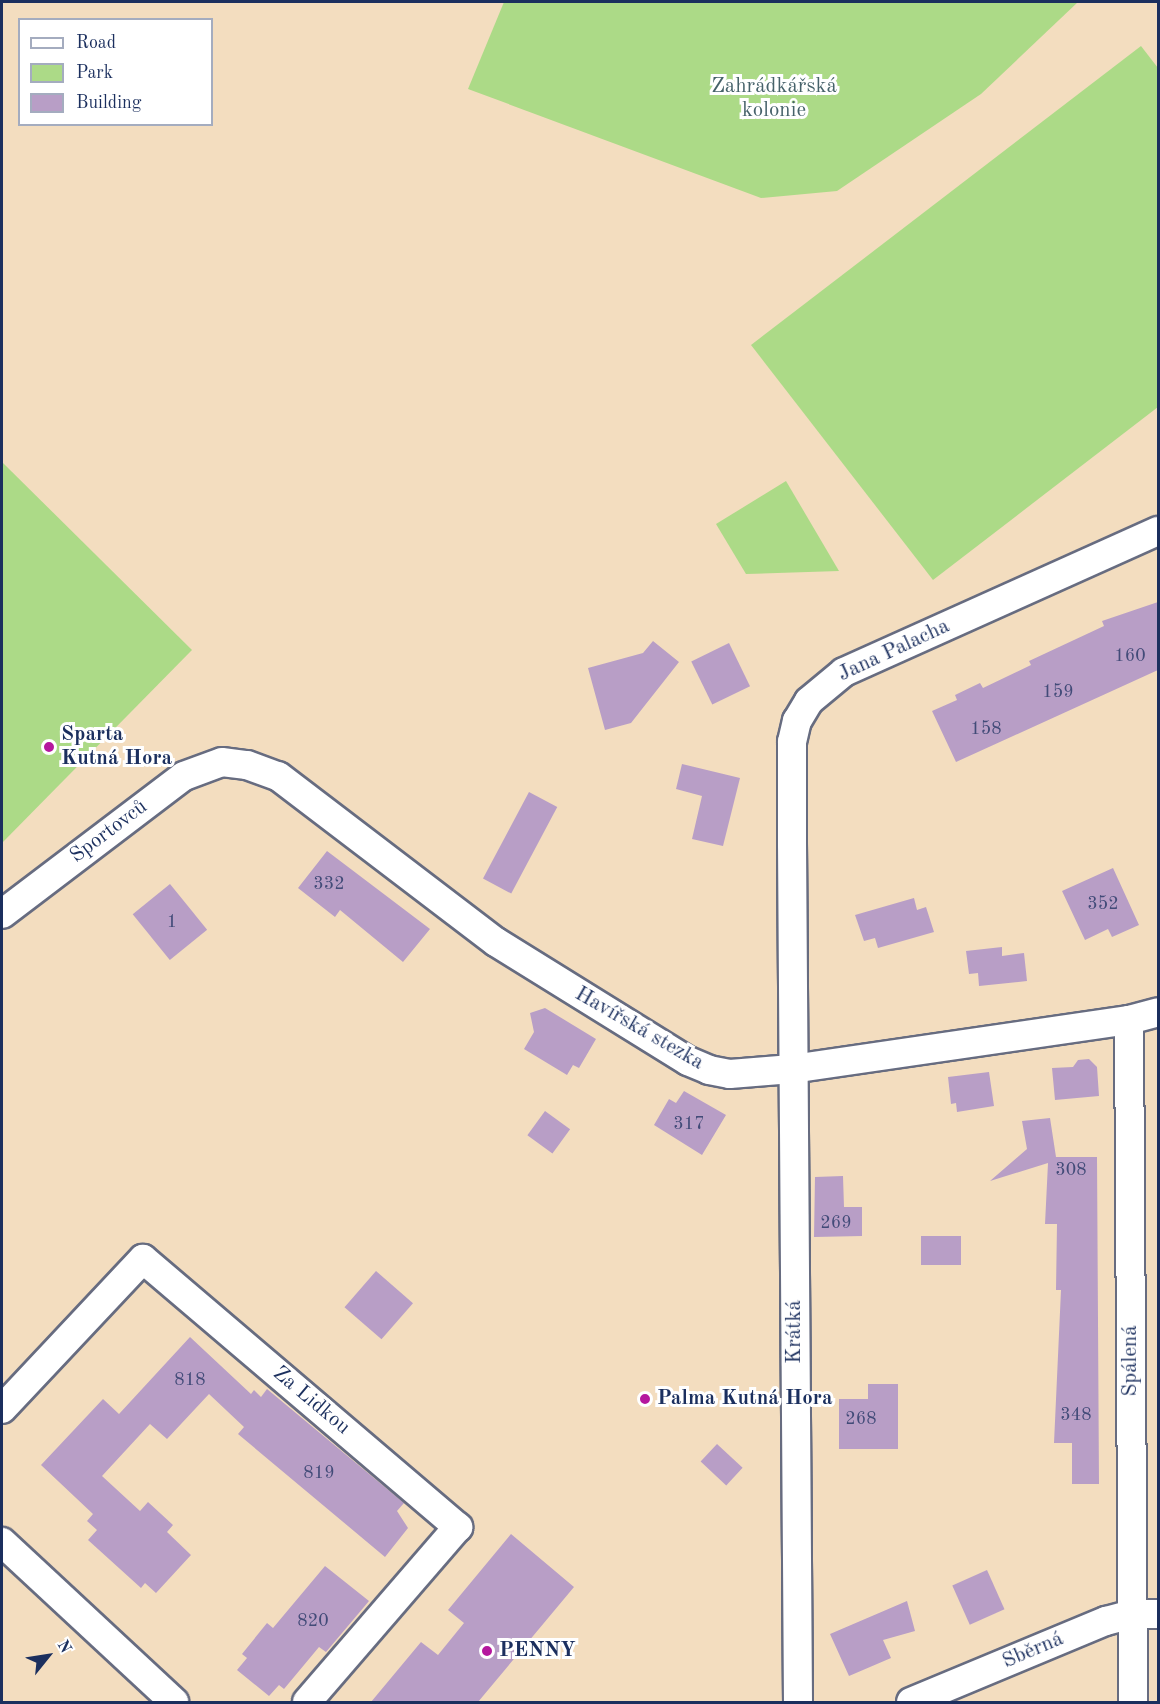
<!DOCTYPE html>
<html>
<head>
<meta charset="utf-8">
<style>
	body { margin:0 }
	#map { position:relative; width:1160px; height:1704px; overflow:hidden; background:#f3ddbf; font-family:"Old Standard TT",serif }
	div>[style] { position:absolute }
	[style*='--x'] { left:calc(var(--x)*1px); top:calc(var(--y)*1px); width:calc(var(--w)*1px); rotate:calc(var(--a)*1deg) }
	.green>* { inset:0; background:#acda87 }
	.building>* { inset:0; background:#b89ec6; transform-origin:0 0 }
	.roads { filter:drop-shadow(2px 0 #676c80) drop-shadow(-2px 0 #676c80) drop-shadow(0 2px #676c80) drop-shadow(0 -2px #676c80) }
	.street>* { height:28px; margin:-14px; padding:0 14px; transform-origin:14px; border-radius:14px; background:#fff }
	.dots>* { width:16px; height:16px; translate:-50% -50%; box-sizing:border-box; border:3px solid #fff; border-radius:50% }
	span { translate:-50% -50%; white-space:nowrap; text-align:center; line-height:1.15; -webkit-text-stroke:6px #fff; paint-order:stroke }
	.number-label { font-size:18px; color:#424b78 }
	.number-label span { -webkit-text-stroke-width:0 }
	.park-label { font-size:21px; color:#46626a }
	.street-label { font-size:21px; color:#1b2f5e }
	.poi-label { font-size:21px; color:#1b2f5e; font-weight:700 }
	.left { translate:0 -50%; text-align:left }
	.frame { position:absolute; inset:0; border:3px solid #1b2f5e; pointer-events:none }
	.legend { position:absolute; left:18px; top:18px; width:195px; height:108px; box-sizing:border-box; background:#fff; border:2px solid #a4acbf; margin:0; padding:8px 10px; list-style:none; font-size:18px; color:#1b2f5e }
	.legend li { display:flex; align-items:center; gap:12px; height:30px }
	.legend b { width:30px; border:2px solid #a4acbf }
	.north { position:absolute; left:18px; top:1626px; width:60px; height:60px; -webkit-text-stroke:4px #fff; paint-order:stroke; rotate:60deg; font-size:16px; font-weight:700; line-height:24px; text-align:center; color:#1b2f5e }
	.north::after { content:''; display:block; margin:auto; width:21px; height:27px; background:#1b2f5e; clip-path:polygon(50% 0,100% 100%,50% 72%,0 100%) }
</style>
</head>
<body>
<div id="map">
	<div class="green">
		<div style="clip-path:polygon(504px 2px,1078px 2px,981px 94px,837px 191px,761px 198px,468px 89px)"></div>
		<div style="clip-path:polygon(1141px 46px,1158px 68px,1158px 407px,933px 580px,751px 345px)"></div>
		<div style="clip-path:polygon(2px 462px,192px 650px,2px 843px)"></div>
		<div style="clip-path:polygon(786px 481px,839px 571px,746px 574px,716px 524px)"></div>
	</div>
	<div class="building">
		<div style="clip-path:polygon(1158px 602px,1158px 670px,956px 762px,932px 711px,957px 700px,955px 695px,980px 683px,983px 688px,1031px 665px,1029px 661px,1104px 626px,1102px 621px)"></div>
		<div style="clip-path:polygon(653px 641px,679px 662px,631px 723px,605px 730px,588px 668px,643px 653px)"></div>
		<div style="left:729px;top:643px;width:48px;height:42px;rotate:64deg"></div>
		<div style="clip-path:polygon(682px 764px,740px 778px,723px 846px,692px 839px,702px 796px,676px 789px)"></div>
		<div style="left:529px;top:792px;width:32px;height:98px;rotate:28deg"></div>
		<div style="clip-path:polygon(327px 851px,430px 929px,403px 962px,340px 910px,335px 917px,298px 888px)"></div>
		<div style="clip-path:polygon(1113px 868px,1139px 925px,1112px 937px,1108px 929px,1085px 940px,1062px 891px)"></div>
		<div style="left:170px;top:884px;width:59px;height:48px;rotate:51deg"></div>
		<div style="clip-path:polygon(914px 898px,917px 910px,926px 907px,934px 932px,878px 948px,875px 938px,864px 941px,855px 915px)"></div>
		<div style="clip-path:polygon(1002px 947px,1002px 956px,1024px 953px,1027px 981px,979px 986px,978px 973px,969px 974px,966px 951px)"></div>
		<div style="clip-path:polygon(545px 1008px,596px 1039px,579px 1068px,573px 1065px,567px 1075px,524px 1049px,534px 1032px,530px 1013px)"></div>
		<div style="clip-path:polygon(1089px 1059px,1097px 1067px,1099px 1096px,1055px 1100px,1052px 1068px,1073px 1067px,1078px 1060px)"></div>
		<div style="clip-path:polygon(989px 1072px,994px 1106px,957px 1112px,956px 1103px,951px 1104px,948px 1077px)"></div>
		<div style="clip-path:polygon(684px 1091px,726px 1115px,702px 1155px,654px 1125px,669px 1099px,676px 1103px)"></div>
		<div style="left:545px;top:1111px;width:31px;height:30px;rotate:36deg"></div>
		<div style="clip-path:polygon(1050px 1118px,1056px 1157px,1097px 1157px,1099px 1484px,1072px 1484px,1072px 1443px,1054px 1443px,1061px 1290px,1056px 1290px,1057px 1224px,1045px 1224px,1048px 1163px,990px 1181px,1027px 1149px,1022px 1121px)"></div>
		<div style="clip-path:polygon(843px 1176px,844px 1207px,862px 1207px,862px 1236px,814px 1237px,815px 1177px)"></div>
		<div style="left:921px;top:1236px;width:40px;height:29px"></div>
		<div style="left:376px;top:1271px;width:49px;height:48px;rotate:41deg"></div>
		<div style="clip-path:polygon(190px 1337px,251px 1394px,254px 1390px,261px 1397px,267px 1389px,404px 1503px,397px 1511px,408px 1528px,385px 1557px,238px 1434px,244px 1427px,209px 1394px,167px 1439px,150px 1424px,102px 1476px,140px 1511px,148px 1502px,173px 1525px,167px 1532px,191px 1555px,156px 1593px,145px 1583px,141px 1588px,88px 1540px,97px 1530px,87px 1521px,93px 1514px,41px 1465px,103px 1399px,119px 1414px)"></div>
		<div style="clip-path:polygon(868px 1384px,898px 1384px,898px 1449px,839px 1449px,839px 1399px,868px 1399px)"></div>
		<div style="left:717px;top:1444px;width:35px;height:24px;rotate:43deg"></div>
		<div style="clip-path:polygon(511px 1534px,574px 1587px,478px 1702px,371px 1702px,421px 1642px,438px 1655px,464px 1623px,448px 1610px)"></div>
		<div style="clip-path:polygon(325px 1566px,369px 1601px,326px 1652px,319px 1647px,284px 1689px,279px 1685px,269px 1696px,237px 1670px,247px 1658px,242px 1654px,267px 1623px,273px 1628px)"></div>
		<div style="left:987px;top:1570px;width:43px;height:38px;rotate:66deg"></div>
		<div style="clip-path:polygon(907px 1601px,915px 1631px,883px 1640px,891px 1658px,849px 1676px,830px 1634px)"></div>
	</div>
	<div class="roads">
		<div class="street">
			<div style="--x:2;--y:914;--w:228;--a:-37.2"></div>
			<div style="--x:184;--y:776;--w:40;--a:-20.2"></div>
			<div style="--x:222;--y:762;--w:25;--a:7"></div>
			<div style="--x:247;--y:765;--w:33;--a:20"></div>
			<div style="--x:278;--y:776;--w:274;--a:37.3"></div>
			<div style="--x:496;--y:942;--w:226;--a:31.8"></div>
			<div style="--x:688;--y:1061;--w:23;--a:23"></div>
			<div style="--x:709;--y:1070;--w:21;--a:11"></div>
			<div style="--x:730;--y:1074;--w:62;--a:-4.6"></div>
			<div style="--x:792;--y:1069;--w:341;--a:-8.3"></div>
			<div style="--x:1129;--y:1020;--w:30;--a:-15"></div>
			<div style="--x:1129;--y:1020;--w:682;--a:89.66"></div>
			<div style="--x:2;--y:1409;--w:206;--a:-46.8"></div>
			<div style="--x:143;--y:1259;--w:414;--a:40.4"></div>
			<div style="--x:458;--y:1527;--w:231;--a:130.8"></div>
			<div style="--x:2;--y:1542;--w:235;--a:42.9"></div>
			<div style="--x:798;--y:1702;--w:858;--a:-90.4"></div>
			<div style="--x:792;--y:844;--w:102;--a:-90"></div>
			<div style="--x:792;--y:742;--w:22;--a:-77"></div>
			<div style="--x:797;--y:721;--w:23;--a:-59"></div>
			<div style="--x:809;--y:701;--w:45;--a:-39.6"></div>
			<div style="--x:844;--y:672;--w:344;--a:-24.2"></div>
			<div style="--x:911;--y:1702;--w:211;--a:-22.6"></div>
			<div style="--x:1106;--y:1621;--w:28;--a:-15"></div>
			<div style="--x:1133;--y:1614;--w:25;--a:0"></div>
		</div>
	</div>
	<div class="dots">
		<div style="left:49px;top:747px;background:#b5179e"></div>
		<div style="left:645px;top:1399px;background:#b5179e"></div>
		<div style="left:487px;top:1651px;background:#b5179e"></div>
	</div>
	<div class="number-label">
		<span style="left:1130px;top:656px">160</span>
		<span style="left:1058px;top:692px">159</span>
		<span style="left:986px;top:729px">158</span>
		<span style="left:329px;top:884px">332</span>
		<span style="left:1103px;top:904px">352</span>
		<span style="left:172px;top:922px">1</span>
		<span style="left:689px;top:1124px">317</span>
		<span style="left:1071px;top:1170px">308</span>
		<span style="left:836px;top:1223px">269</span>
		<span style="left:190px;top:1380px">818</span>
		<span style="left:1076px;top:1415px">348</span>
		<span style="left:861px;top:1419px">268</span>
		<span style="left:319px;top:1473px">819</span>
		<span style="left:313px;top:1621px">820</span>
	</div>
	<div class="park-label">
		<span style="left:774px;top:99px">Zahrádkářská<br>kolonie</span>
	</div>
	<div class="street-label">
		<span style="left:894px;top:651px;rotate:-25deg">Jana Palacha</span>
		<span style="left:109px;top:832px;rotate:-37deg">Sportovců</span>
		<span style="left:639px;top:1029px;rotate:30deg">Havířská stezka</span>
		<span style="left:795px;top:1332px;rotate:-90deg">Krátká</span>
		<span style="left:1131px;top:1361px;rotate:-90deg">Spálená</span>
		<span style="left:311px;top:1401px;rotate:40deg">Za Lidkou</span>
		<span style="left:1033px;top:1651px;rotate:-23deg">Sběrná</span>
	</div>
	<div class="poi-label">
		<span class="left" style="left:61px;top:747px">Sparta<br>Kutná Hora</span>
		<span class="left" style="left:657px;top:1399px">Palma Kutná Hora</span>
		<span class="left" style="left:499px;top:1651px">PENNY</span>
	</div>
	<div class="frame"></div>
	<ul class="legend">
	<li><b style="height:8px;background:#fff"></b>Road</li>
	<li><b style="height:16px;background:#acda87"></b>Park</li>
	<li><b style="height:16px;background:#b89ec6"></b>Building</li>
	</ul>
	<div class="north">N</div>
</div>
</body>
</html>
